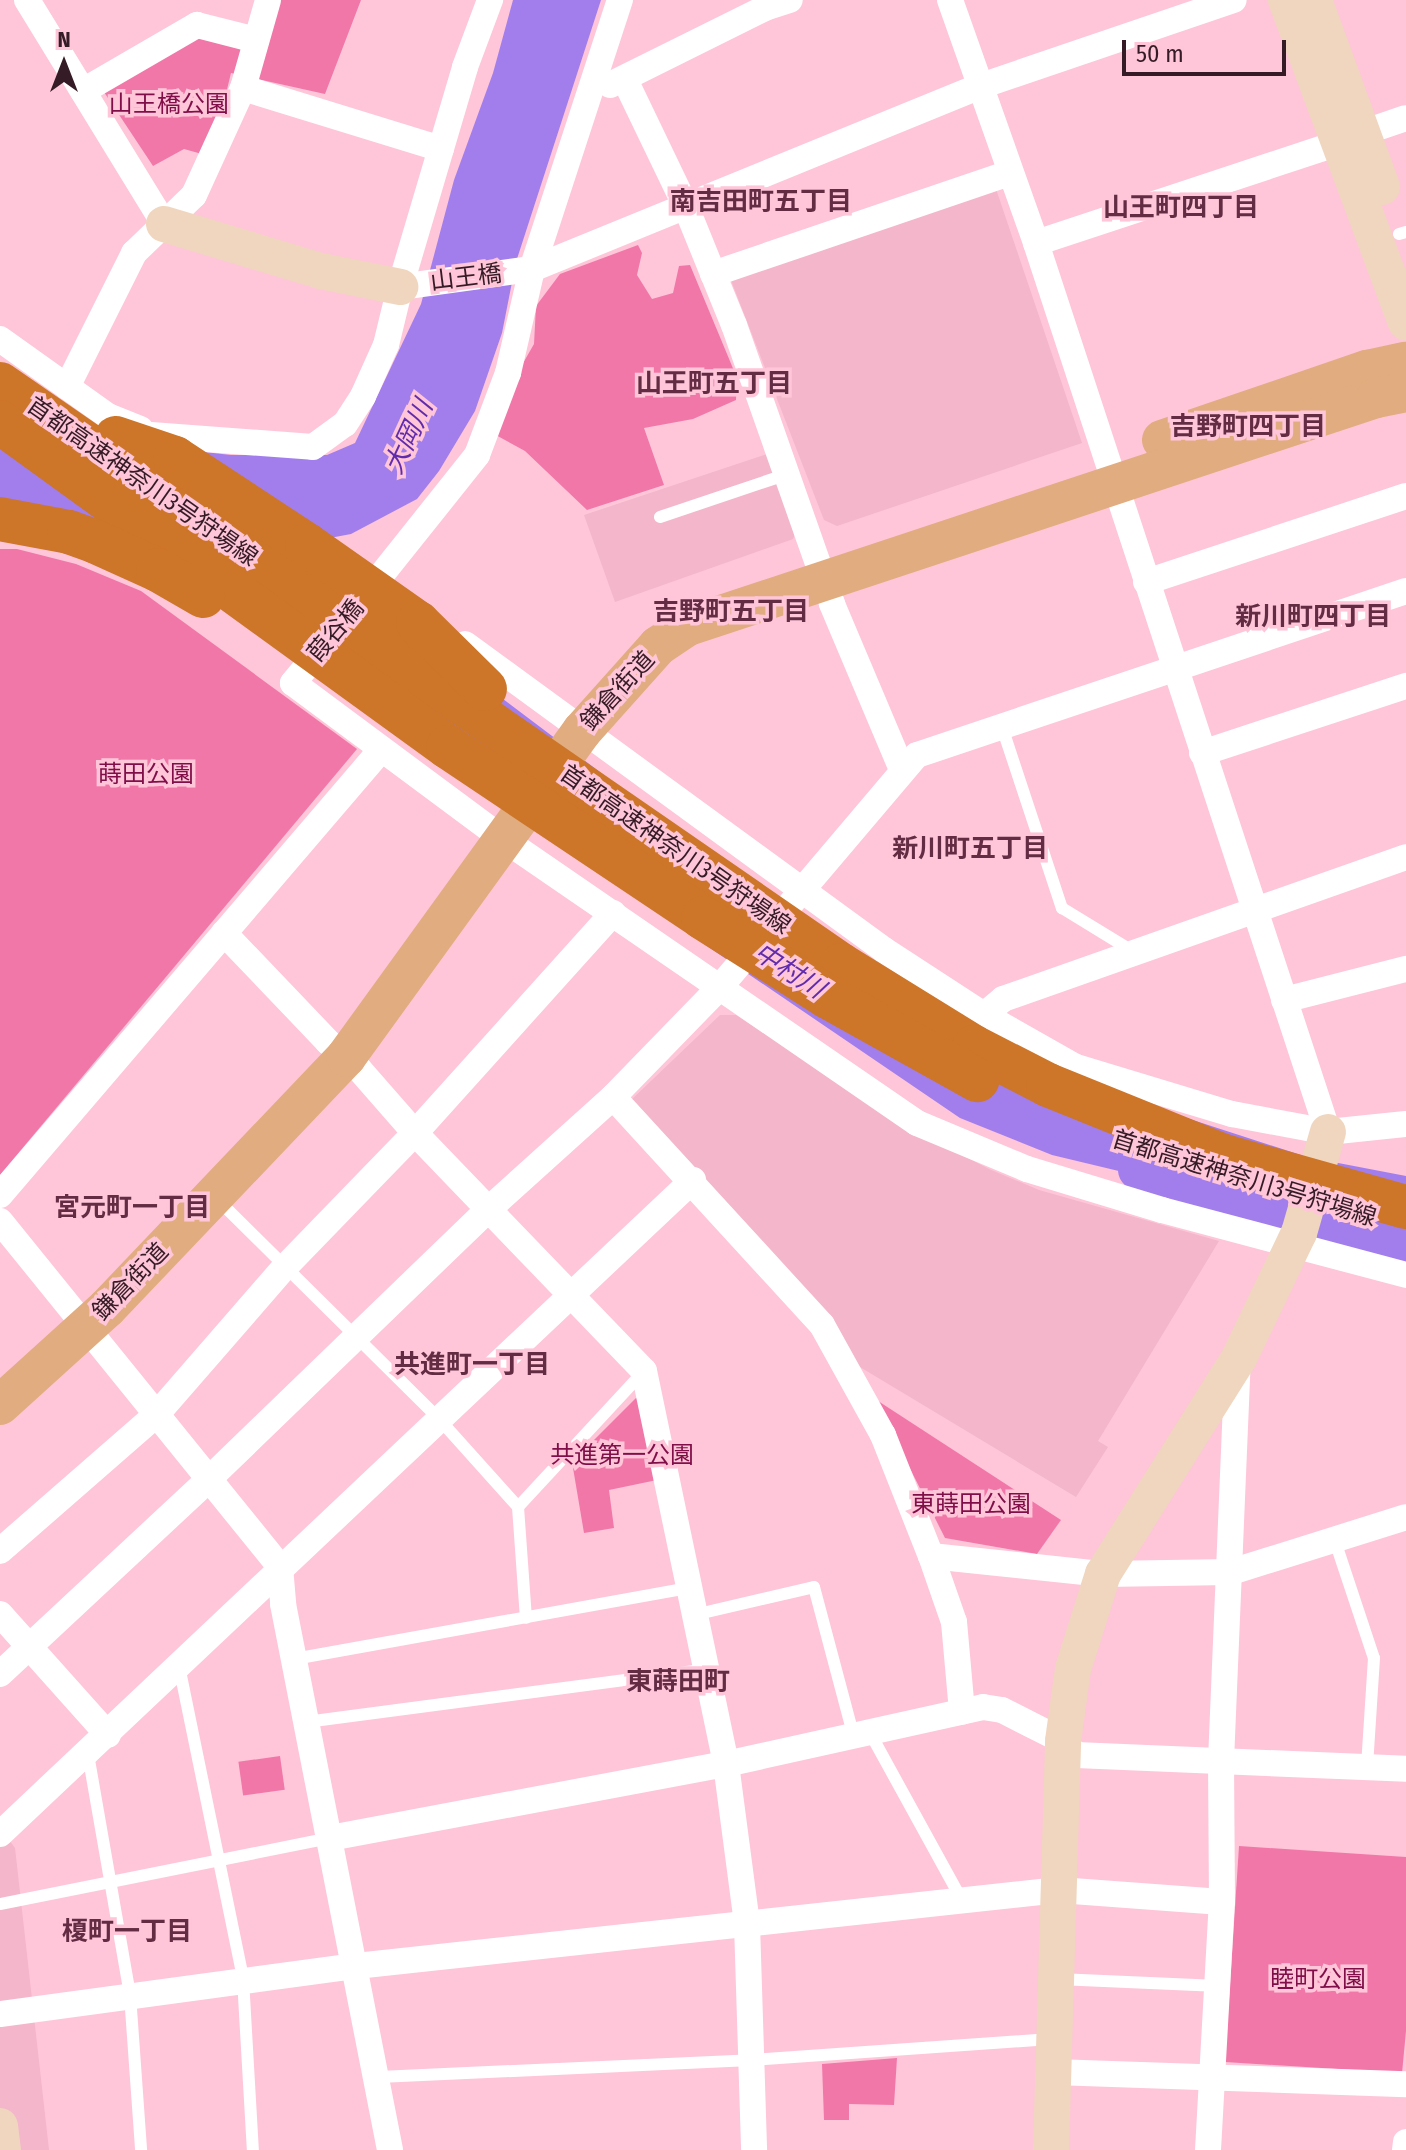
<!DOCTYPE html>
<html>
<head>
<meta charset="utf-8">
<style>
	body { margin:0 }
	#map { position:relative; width:1406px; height:2150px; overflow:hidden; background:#fec6d8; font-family:"Fira Sans Condensed","Noto Sans JP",sans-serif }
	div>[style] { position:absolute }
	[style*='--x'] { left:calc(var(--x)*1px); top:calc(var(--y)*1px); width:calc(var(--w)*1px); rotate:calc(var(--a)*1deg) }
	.built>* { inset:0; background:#f3b6cb }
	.green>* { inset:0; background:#f177a8; transform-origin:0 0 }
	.water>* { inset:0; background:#a27eec }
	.river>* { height:40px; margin:-20px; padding:0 20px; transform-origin:20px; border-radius:20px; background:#a27eec }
	.lane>* { height:12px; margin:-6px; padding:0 6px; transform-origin:6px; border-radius:6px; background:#fff }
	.street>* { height:26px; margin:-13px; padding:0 13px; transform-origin:13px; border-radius:13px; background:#fff }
	.secondary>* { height:36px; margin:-18px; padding:0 18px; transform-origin:18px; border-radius:18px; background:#f0d6bf }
	.primary>* { height:40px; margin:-20px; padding:0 20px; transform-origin:20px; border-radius:20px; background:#e1ac7f }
	.highway>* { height:44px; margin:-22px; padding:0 22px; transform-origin:22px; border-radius:22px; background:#cd7529 }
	span { translate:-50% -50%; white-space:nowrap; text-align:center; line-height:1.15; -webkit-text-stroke:7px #fec6d8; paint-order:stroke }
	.park-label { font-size:24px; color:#800f49 }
	.street-label { font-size:24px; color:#351b25 }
	.neighbourhood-label { font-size:26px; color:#642c42; font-weight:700 }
	.water-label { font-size:26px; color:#612cac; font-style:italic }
	.north { position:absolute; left:24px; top:24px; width:80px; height:80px; -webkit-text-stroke:6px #fec6d8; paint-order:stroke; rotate:0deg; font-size:22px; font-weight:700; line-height:32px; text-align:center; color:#351b25 }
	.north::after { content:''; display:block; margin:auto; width:28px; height:36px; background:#351b25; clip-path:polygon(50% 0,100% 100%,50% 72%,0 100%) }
	.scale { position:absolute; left:1122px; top:40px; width:164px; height:36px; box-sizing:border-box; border:4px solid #351b25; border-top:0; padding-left:10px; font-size:24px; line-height:28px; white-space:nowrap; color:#351b25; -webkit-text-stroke:6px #fec6d8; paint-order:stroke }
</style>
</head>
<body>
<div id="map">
	<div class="built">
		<div style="clip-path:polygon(994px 183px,1082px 443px,837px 526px,824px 520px,727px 270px)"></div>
		<div style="clip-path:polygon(770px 453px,797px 529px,793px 539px,615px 602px,584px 515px)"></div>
		<div style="clip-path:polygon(720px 1015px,736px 1015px,925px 1136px,989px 1169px,1039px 1190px,1219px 1241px,1098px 1441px,1108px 1447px,1076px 1497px,855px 1364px,629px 1102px)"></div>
		<div style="clip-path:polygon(0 1828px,15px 1848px,49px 2150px,0 2150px)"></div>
	</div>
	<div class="green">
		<div style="clip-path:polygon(279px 0,361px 0,325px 94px,231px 73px,223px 106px,202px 154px,184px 149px,153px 166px,102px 89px,198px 35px,237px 46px)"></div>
		<div style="clip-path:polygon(638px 245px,642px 253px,637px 275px,652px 299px,673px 293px,679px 266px,690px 265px,737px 378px,736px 400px,693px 419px,644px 428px,664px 485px,587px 510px,525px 451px,494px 434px,522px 365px,534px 344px,536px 306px,560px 274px)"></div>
		<div style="clip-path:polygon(0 549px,17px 549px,76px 564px,141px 591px,357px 749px,0 1175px)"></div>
		<div style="clip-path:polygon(636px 1398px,642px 1401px,657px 1480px,609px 1490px,614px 1528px,584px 1533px,572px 1462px)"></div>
		<div style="clip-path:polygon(875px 1399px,1061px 1520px,1037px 1554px,945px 1538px)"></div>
		<div style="left:280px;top:1756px;width:34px;height:42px;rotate:82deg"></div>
		<div style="clip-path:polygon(1239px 1846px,1406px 1857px,1406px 2031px,1402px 2073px,1225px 2062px)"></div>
		<div style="clip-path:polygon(897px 2058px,894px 2105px,849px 2104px,849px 2120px,824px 2120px,822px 2064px)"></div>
	</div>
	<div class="water">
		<div style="clip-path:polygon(513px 0,601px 0,516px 262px,502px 333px,475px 411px,439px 471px,417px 499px,351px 534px,298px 544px,838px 952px,1088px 1086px,1307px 1157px,1406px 1176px,1406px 1240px,1052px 1155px,960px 1118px,566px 850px,201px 587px,0 521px,0 442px,81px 438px,231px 455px,327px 455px,355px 443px,421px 304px,454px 180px,493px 73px)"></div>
	</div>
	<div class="river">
		<div style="--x:1138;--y:1170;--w:159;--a:18"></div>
		<div style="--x:1289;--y:1219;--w:121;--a:14.8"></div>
	</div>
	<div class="lane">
		<div style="--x:1399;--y:234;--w:7;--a:-16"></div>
		<div style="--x:660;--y:517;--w:135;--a:-18.6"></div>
		<div style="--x:1002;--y:727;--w:191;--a:71.7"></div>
		<div style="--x:1062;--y:908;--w:84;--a:31.4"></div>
		<div style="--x:218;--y:1200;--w:313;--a:44.7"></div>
		<div style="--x:440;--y:1420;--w:117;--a:48.1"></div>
		<div style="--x:518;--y:1507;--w:111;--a:85.9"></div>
		<div style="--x:518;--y:1507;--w:185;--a:-47.2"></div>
		<div style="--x:1334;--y:1538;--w:126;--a:71.6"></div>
		<div style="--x:1374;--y:1658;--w:109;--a:93.7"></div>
		<div style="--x:694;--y:1615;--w:123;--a:-13.1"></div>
		<div style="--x:814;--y:1587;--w:152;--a:75.1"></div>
		<div style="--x:294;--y:1659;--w:400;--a:-10.2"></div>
		<div style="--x:179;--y:1666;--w:319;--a:78.4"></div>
		<div style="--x:243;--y:1979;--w:171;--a:86.7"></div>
		<div style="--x:306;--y:1722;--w:403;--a:-7.5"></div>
		<div style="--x:869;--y:1731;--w:193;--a:61.2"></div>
		<div style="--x:88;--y:1754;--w:245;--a:80.1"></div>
		<div style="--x:130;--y:1995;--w:155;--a:85.9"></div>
		<div style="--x:0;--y:1904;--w:337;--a:-11.3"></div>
		<div style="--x:1058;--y:1979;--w:161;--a:2.5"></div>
		<div style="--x:379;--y:2077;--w:372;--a:-2.6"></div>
		<div style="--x:751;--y:2060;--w:300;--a:-4"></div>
	</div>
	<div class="street">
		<div style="--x:27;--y:0;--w:263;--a:58.5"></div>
		<div style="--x:950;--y:0;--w:258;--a:70.5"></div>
		<div style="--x:1036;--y:243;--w:936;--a:71.82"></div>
		<div style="--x:625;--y:80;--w:141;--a:64.3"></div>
		<div style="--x:686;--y:207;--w:127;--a:67.9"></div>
		<div style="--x:734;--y:325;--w:296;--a:70.6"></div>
		<div style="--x:832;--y:604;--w:180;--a:67.1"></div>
		<div style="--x:610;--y:85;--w:173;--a:-26.4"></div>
		<div style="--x:765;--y:8;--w:26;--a:-18"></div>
		<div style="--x:243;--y:88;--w:207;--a:17.1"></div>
		<div style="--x:83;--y:91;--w:132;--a:-30.1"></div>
		<div style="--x:197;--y:25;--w:61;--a:14.3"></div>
		<div style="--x:1362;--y:133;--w:46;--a:-18.8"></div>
		<div style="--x:1036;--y:243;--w:319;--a:-18.3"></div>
		<div style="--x:713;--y:274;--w:314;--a:-18.8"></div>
		<div style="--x:400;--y:287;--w:133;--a:-7.8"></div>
		<div style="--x:532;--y:269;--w:482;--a:-22.2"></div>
		<div style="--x:978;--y:87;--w:270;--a:-18.8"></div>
		<div style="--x:0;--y:339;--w:133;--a:35.5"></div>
		<div style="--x:108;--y:416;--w:35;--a:22"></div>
		<div style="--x:67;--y:387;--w:150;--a:-63.4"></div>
		<div style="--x:134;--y:253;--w:83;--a:-44"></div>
		<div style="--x:194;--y:195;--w:118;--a:-65.4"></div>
		<div style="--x:243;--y:88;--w:91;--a:-74.1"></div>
		<div style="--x:151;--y:435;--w:162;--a:4.2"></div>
		<div style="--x:313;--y:447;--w:39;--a:-36"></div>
		<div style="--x:345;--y:424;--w:33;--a:-57"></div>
		<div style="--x:363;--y:396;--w:56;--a:-65.7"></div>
		<div style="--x:386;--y:345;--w:60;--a:-76.4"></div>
		<div style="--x:400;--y:287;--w:229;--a:-73.5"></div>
		<div style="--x:465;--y:67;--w:72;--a:-69.5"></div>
		<div style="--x:1146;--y:582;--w:274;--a:-18.3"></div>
		<div style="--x:363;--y:598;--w:183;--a:-51.4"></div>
		<div style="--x:477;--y:455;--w:88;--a:-69.3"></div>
		<div style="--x:508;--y:373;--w:107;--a:-77"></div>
		<div style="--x:532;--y:269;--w:283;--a:-71.9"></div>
		<div style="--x:326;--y:643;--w:52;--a:129.5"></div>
		<div style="--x:293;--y:683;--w:260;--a:36.6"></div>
		<div style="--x:502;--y:838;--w:503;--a:34.48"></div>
		<div style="--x:917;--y:1123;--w:119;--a:22.7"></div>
		<div style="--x:1027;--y:1169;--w:141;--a:16.9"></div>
		<div style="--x:1162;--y:1210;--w:253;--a:14.9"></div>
		<div style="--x:465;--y:644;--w:519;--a:36.14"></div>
		<div style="--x:884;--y:950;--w:119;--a:33"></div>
		<div style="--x:984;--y:1015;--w:106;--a:29.5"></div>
		<div style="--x:1076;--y:1067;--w:163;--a:16.8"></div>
		<div style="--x:1232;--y:1114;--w:98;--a:10.6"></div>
		<div style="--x:1328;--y:1132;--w:78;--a:-5.9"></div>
		<div style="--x:1202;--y:753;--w:215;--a:-18.2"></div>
		<div style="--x:224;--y:933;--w:151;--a:46.3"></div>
		<div style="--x:328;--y:1042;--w:41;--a:41.1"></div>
		<div style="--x:359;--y:1069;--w:85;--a:48.8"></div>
		<div style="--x:415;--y:1133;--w:330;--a:46.1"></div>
		<div style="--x:644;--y:1371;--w:401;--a:78.2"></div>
		<div style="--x:726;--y:1764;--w:161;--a:82.5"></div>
		<div style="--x:747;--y:1924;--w:226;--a:88.2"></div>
		<div style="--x:1284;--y:1000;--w:126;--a:-14.3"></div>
		<div style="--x:984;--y:1015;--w:25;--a:-40"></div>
		<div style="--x:1003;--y:999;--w:427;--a:-19.4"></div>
		<div style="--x:613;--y:1097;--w:309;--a:47.5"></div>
		<div style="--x:822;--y:1325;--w:126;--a:61"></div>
		<div style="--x:883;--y:1435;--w:130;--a:68.4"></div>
		<div style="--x:931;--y:1556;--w:70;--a:70.8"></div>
		<div style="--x:954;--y:1622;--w:90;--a:84.9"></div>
		<div style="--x:0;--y:1195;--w:584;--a:-49.44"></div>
		<div style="--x:0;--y:1221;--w:445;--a:51"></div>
		<div style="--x:280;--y:1567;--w:37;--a:85"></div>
		<div style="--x:283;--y:1604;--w:556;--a:78.91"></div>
		<div style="--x:0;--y:1551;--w:208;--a:-41.1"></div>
		<div style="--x:157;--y:1414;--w:195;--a:-49"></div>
		<div style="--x:285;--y:1267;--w:187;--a:-45.9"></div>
		<div style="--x:415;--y:1133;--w:296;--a:-48"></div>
		<div style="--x:931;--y:1556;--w:173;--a:6"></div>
		<div style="--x:1103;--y:1574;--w:128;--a:-0.9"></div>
		<div style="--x:1231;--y:1572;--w:183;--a:-17.4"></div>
		<div style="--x:0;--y:1614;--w:162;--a:48.2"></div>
		<div style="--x:0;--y:1674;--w:286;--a:-43"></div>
		<div style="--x:209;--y:1479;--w:389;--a:-44"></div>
		<div style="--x:489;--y:1209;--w:167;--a:-42.1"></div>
		<div style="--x:613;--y:1097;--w:153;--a:-45.8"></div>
		<div style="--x:720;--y:987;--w:304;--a:-49.7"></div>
		<div style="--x:917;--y:755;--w:516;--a:-18.54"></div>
		<div style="--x:0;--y:1834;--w:953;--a:-43.34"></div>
		<div style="--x:330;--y:1838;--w:403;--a:-10.6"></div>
		<div style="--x:726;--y:1764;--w:263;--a:-12.5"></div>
		<div style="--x:983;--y:1707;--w:19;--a:9"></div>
		<div style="--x:1002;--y:1710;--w:68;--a:26.9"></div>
		<div style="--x:1063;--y:1741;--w:19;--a:47"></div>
		<div style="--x:1076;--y:1755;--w:330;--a:2.4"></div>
		<div style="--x:0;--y:2014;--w:359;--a:-7.7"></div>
		<div style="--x:356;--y:1966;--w:707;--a:-6.17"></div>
		<div style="--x:1059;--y:1890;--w:163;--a:4.2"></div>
		<div style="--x:1054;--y:2072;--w:352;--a:2"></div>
		<div style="--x:1208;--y:2150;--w:248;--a:-86.8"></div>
		<div style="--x:1222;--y:1902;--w:141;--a:-90.4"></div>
		<div style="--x:1221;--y:1761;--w:399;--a:-87.6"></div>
		<div style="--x:1405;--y:2150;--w:8;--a:-83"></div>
	</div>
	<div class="secondary">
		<div style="--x:1286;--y:0;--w:344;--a:69.6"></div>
		<div style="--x:1314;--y:0;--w:199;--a:70"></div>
		<div style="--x:164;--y:224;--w:164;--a:16.7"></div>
		<div style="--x:321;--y:271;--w:81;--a:11.4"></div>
		<div style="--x:0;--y:2126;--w:24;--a:83"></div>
		<div style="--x:1051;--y:2150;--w:409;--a:-88.3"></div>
		<div style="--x:1063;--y:1741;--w:73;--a:-82.1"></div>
		<div style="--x:1073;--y:1669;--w:100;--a:-72.5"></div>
		<div style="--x:1103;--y:1574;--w:255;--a:-57.8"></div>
		<div style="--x:1239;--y:1358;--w:139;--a:-64.4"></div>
		<div style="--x:1299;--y:1233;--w:105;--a:-74"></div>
	</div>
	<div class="primary">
		<div style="--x:1162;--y:440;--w:217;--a:-18.9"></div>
		<div style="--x:1367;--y:370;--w:40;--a:-12"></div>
		<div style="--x:0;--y:1405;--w:144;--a:-42.2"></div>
		<div style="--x:107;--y:1308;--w:347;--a:-46.4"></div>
		<div style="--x:346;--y:1057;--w:402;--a:-54.1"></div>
		<div style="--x:582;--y:731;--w:114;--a:-48.2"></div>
		<div style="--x:658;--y:646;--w:36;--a:-34"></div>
		<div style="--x:688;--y:626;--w:725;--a:-18.33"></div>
		<div style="--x:1376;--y:398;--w:31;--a:-11"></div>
	</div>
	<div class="highway">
		<div style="--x:0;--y:384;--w:1022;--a:34.64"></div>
		<div style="--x:841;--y:965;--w:156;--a:31.7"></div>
		<div style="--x:974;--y:1047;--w:83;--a:27.2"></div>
		<div style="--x:1048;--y:1085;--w:190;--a:22"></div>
		<div style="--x:1224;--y:1156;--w:189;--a:15.7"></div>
		<div style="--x:0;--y:422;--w:553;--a:35.96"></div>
		<div style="--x:448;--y:747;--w:307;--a:33.8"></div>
		<div style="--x:703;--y:918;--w:148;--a:32.3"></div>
		<div style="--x:828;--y:997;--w:171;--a:29.1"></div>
		<div style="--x:116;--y:438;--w:62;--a:18.7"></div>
		<div style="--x:175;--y:458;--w:158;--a:33.4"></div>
		<div style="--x:307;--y:545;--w:136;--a:35.1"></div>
		<div style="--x:418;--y:623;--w:94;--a:44.6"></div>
		<div style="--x:0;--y:519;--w:70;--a:10.7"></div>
		<div style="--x:69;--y:532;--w:29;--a:20"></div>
		<div style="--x:96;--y:542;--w:68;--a:24.3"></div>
		<div style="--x:158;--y:570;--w:52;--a:30"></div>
	</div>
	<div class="park-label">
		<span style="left:169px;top:105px">山王橋公園</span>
		<span style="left:146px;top:775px">蒔田公園</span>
		<span style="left:622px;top:1456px">共進第一公園</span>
		<span style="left:971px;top:1505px">東蒔田公園</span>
		<span style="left:1318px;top:1980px">睦町公園</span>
	</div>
	<div class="street-label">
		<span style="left:466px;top:278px;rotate:-7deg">山王橋</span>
		<span style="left:142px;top:482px;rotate:35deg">首都高速神奈川3号狩場線</span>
		<span style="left:336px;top:631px;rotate:-50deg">葭谷橋</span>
		<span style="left:618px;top:691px;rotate:-48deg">鎌倉街道</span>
		<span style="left:675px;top:850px;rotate:35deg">首都高速神奈川3号狩場線</span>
		<span style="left:1244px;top:1179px;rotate:17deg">首都高速神奈川3号狩場線</span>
		<span style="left:131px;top:1282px;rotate:-46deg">鎌倉街道</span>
	</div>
	<div class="neighbourhood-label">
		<span style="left:761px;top:202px">南吉田町五丁目</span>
		<span style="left:1181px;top:208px">山王町四丁目</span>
		<span style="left:714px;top:384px">山王町五丁目</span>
		<span style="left:1248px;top:427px">吉野町四丁目</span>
		<span style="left:731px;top:612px">吉野町五丁目</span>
		<span style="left:1313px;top:617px">新川町四丁目</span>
		<span style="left:970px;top:849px">新川町五丁目</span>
		<span style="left:132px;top:1208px">宮元町一丁目</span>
		<span style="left:472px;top:1365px">共進町一丁目</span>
		<span style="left:678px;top:1682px">東蒔田町</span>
		<span style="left:127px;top:1932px">榎町一丁目</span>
	</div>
	<div class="water-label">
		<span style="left:409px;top:437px;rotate:-65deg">大岡川</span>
		<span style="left:789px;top:971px;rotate:33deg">中村川</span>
	</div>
	<div class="north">N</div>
	<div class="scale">50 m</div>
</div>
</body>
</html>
